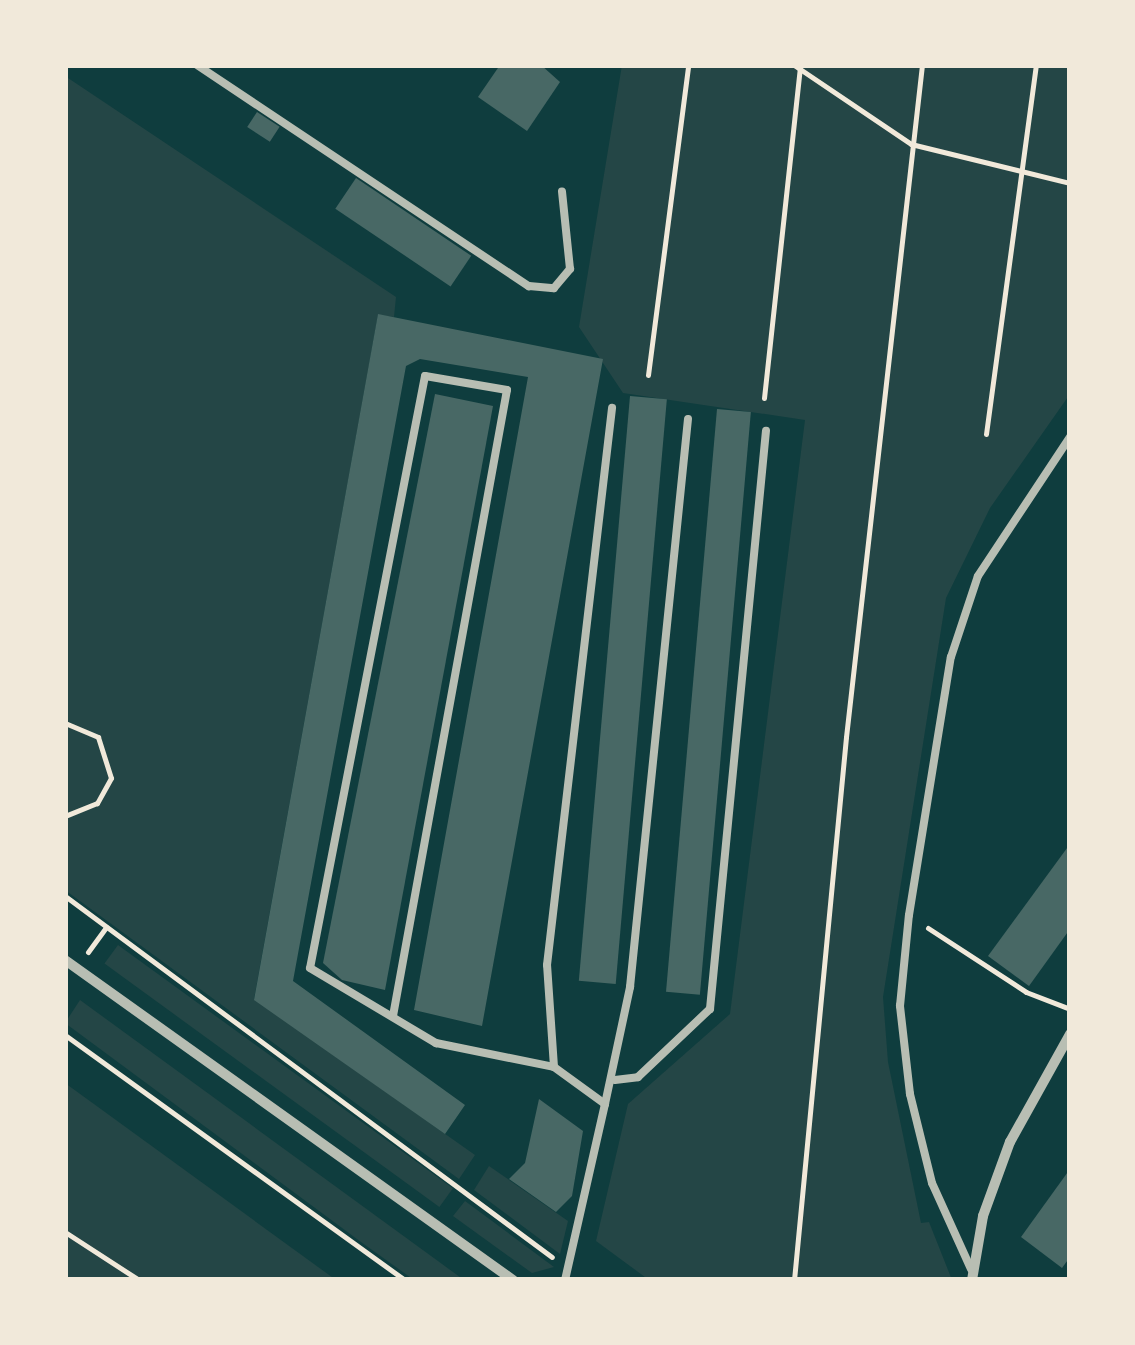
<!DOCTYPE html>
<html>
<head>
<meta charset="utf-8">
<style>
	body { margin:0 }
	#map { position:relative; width:1135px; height:1345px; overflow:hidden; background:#0f3d3e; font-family:"Open Sans",sans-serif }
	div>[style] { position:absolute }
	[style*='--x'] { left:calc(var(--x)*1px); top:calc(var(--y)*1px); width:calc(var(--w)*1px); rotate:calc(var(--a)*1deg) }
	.green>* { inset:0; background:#244646; transform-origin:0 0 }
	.building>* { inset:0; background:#486865; transform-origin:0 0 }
	.path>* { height:5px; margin:-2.5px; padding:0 2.5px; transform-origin:2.5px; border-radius:2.5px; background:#f1e9da }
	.service>* { height:8px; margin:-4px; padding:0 4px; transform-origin:4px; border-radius:4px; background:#b8beb3 }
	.minor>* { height:10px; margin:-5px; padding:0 5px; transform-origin:5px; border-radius:5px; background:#b8beb3 }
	span { translate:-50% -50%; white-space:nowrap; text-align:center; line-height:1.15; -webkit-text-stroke:8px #f1e9da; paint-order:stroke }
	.frame { position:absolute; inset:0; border:68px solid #f1e9da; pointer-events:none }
</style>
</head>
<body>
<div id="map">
	<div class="green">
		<div style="clip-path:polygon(622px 65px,1070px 65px,1070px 394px,990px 508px,946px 598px,883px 997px,888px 1062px,921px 1223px,929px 1222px,952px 1280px,649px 1280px,596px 1241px,628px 1104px,730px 1014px,805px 420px,623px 393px,579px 327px)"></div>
		<div style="clip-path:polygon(65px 76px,396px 297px,394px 317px,378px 315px,254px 999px,475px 1155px,459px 1179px,65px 890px)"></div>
		<div style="left:118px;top:945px;width:414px;height:23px;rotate:36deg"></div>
		<div style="clip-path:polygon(80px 1000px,464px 1280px,414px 1280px,361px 1242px,65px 1023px)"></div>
		<div style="clip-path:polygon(65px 1083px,336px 1280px,65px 1280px)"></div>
		<div style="clip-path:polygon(489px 1166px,568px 1221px,560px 1254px,474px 1190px)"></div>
		<div style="clip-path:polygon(465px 1201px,554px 1267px,532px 1273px,453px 1216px)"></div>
	</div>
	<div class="building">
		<div style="clip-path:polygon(500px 65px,541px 65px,560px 82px,527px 131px,478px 97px)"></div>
		<div style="left:257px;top:112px;width:27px;height:18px;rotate:33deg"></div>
		<div style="left:356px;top:178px;width:139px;height:37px;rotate:34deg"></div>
		<div style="clip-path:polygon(378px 314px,603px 359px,482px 1026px,414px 1010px,528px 377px,420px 359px,406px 366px,293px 981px,465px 1105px,445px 1134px,254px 1000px)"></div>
		<div style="clip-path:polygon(435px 394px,493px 406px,385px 990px,342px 980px,323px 963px)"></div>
		<div style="left:630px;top:396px;width:37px;height:587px;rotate:5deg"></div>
		<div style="left:717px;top:409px;width:34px;height:585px;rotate:5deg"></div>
		<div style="clip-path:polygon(1070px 844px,1070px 929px,1029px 986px,988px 956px)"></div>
		<div style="clip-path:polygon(539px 1099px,583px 1131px,572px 1196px,556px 1212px,509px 1179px,525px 1163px)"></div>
		<div style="clip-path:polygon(1070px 1169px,1070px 1257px,1062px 1268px,1021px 1237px)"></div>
	</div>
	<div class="path">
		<div style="--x:794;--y:65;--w:141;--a:34"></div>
		<div style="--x:911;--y:144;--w:164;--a:13.8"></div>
		<div style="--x:648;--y:375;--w:313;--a:-82.6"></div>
		<div style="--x:764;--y:398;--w:335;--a:-83.8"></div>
		<div style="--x:986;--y:434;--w:372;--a:-82.3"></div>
		<div style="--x:65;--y:723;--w:36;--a:23"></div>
		<div style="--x:98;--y:737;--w:43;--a:72.4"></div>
		<div style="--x:111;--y:778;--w:29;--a:119"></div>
		<div style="--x:97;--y:803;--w:35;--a:158"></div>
		<div style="--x:65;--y:896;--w:606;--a:36.55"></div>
		<div style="--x:928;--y:928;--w:117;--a:33.1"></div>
		<div style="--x:1026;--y:992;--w:47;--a:21.1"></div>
		<div style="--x:88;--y:952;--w:31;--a:-54"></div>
		<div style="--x:65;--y:1035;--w:419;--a:35.8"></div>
		<div style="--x:65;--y:1232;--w:88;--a:33"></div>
		<div style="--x:794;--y:1280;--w:545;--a:-84.53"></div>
		<div style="--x:846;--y:737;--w:676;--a:-83.55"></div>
	</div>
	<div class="service">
		<div style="--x:197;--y:65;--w:399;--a:33.7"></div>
		<div style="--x:529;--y:286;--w:25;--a:5"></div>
		<div style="--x:554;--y:288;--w:25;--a:-50"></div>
		<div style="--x:570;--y:269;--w:78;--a:-95.9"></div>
		<div style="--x:393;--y:1016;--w:636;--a:-79.68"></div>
		<div style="--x:507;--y:390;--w:83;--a:-170.3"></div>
		<div style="--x:425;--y:376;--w:603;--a:100.99"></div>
		<div style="--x:310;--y:968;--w:147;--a:30.8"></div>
		<div style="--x:436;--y:1043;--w:120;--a:11.5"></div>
		<div style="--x:554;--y:1067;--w:63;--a:36"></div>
		<div style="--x:605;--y:1104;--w:180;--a:102.8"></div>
		<div style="--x:554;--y:1067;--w:102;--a:-93.9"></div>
		<div style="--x:547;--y:965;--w:561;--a:-83.34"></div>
		<div style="--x:615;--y:1080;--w:23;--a:-7"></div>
		<div style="--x:638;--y:1077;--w:99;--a:-43.4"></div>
		<div style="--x:710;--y:1009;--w:581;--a:-84.47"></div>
		<div style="--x:605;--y:1104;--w:120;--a:-77.9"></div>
		<div style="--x:630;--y:987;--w:571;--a:-84.17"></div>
		<div style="--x:971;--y:1269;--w:94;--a:-114.4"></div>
		<div style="--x:932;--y:1183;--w:92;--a:-103.9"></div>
		<div style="--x:910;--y:1094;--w:89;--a:-96.5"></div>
		<div style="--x:900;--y:1006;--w:91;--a:-84.4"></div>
		<div style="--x:909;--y:915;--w:261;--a:-80.8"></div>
		<div style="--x:951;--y:657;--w:85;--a:-71.6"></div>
		<div style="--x:978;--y:576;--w:167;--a:-56.5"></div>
	</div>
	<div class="minor">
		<div style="--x:65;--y:960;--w:551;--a:35.54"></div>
		<div style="--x:972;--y:1280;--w:65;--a:-80.2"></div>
		<div style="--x:983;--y:1216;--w:79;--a:-70"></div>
		<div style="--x:1010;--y:1142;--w:124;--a:-60.9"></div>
	</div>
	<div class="frame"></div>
</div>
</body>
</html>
